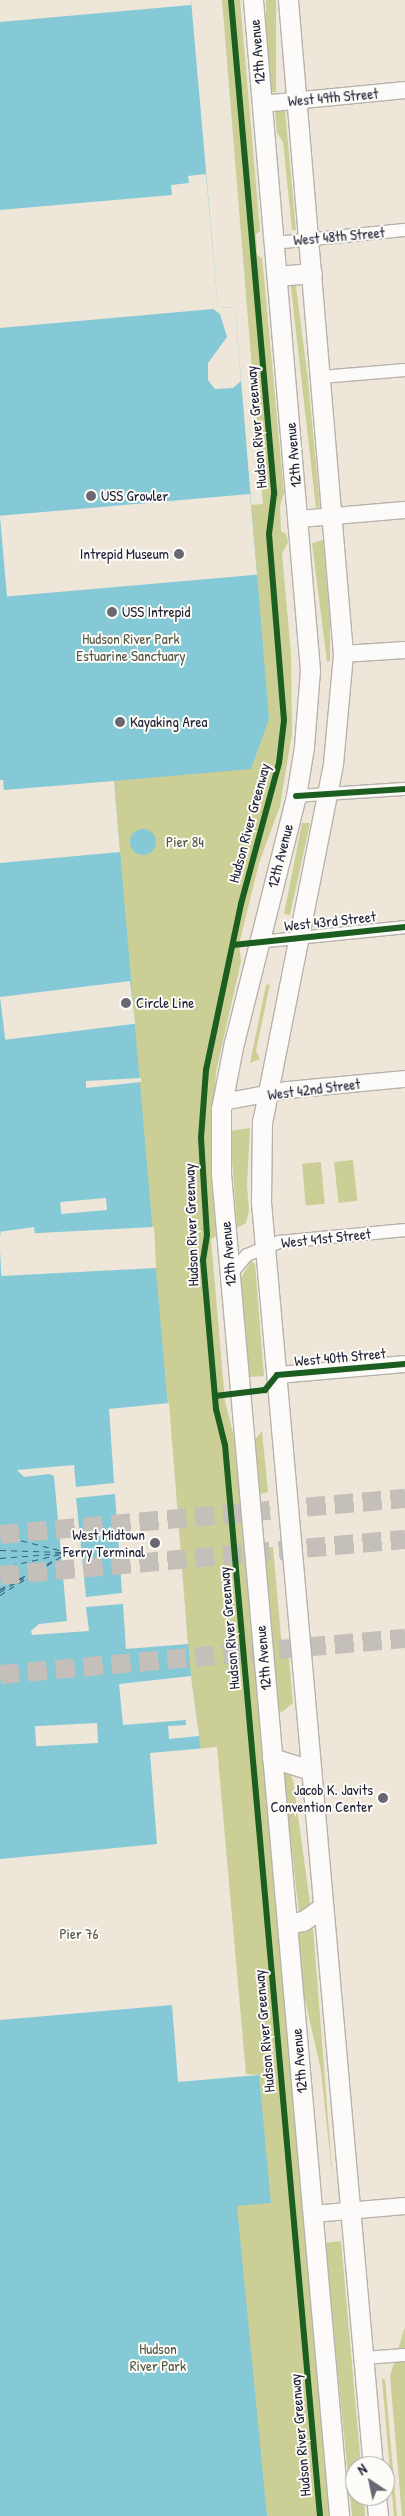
<!DOCTYPE html>
<html>
<head>
<meta charset="utf-8">
<style>
	body { margin:0 }
	#map { position:relative; width:405px; height:2516px; overflow:hidden; background:#ede6d9; font-family:"Patrick Hand",sans-serif }
	div>[style] { position:absolute }
	[style*='--x'] { left:calc(var(--x)*1px); top:calc(var(--y)*1px); width:calc(var(--w)*1px); rotate:calc(var(--a)*1deg) }
	.green>* { inset:0; background:#cbcf95; transform-origin:0 0 }
	.water>* { inset:0; background:#85c9d7 }
	.round { border-radius:50% }
	.pier>* { inset:0; background:#ede6d9; transform-origin:0 0 }
	.ferry>* { height:1px; margin-top:-0.5px; transform-origin:0; background:repeating-linear-gradient(90deg,#386079 0 6px,transparent 0 11px) }
	.highway-tunnel>* { height:19px; margin-top:-9.5px; transform-origin:0; background:repeating-linear-gradient(90deg,#c4bfb9 0 19px,transparent 0 28px) }
	.roads { filter:drop-shadow(1px 0 #b7b2ac) drop-shadow(-1px 0 #b7b2ac) drop-shadow(0 1px #b7b2ac) drop-shadow(0 -1px #b7b2ac) }
	.minor>* { height:12px; margin:-6px; padding:0 6px; transform-origin:6px; border-radius:6px; background:#fcfbf9 }
	.major>* { height:16px; margin:-8px; padding:0 8px; transform-origin:8px; border-radius:8px; background:#fcfbf9 }
	.highway>* { height:19px; margin:-9.5px; padding:0 9.5px; transform-origin:9.5px; border-radius:9.5px; background:#fcfbf9 }
	.cycleway>* { height:6px; margin:-3px; padding:0 3px; transform-origin:3px; border-radius:3px; background:#1b5e20 }
	.dots>* { width:14px; height:14px; translate:-50% -50%; box-sizing:border-box; border:2px solid #fdfcf7; border-radius:50% }
	span { translate:-50% -50%; white-space:nowrap; text-align:center; line-height:1.15; -webkit-text-stroke:4px #fdfcf7; paint-order:stroke }
	.street-label { font-size:15px; color:#22223b }
	.poi-label { font-size:15px; color:#22223b }
	.left { translate:0 -50%; text-align:left }
	.right { translate:-100% -50%; text-align:right }
	.park-label { font-size:15px; color:#535847 }
	.north { position:absolute; left:345px; top:2456px; width:50px; height:50px; box-sizing:border-box; background:#fdfcf7; border:1px solid #a5a5ac; border-radius:50%; rotate:326deg; font-size:14px; font-weight:700; line-height:20px; text-align:center; color:#22223b }
	.north::after { content:''; display:block; margin:auto; width:18px; height:22px; background:#696772; clip-path:polygon(50% 0,100% 100%,50% 72%,0 100%) }
</style>
</head>
<body>
<div id="map">
	<div class="green">
		<div style="clip-path:polygon(222px 0,240px 0,260px 231px,256px 234px,257px 255px,262px 258px,263px 267px,284px 493px,280px 506px,281px 531px,286px 534px,288px 542px,282px 554px,291px 654px,292px 733px,280px 806px,259px 863px,239px 944px,241px 961px,216px 1072px,211px 1166px,216px 1236px,211px 1239px,225px 1402px,234px 1437px,243px 1537px,330px 2516px,0 2516px,199px 1736px,0 424px,243px 405px,251px 505px,263px 504px)"></div>
		<div style="left:266px;top:0;width:10px;height:92px"></div>
		<div style="clip-path:polygon(285px 110px,296px 230px,292px 230px,283px 142px,277px 133px,275px 111px)"></div>
		<div style="clip-path:polygon(290px 279px,295px 279px,308px 380px,320px 507px,316px 508px)"></div>
		<div style="clip-path:polygon(323px 540px,330px 622px,330px 661px,327px 662px,312px 543px)"></div>
		<div style="clip-path:polygon(302px 823px,310px 823px,290px 915px,284px 914px)"></div>
		<div style="clip-path:polygon(270px 984px,256px 1051px,260px 1059px,250px 1063px,266px 985px)"></div>
		<div style="clip-path:polygon(250px 1128px,247px 1184px,249px 1211px,246px 1223px,237px 1228px,230px 1131px)"></div>
		<div style="left:353px;top:1160px;width:41px;height:19px;rotate:84deg"></div>
		<div style="left:321px;top:1162px;width:42px;height:19px;rotate:85deg"></div>
		<div style="clip-path:polygon(251px 1261px,255px 1264px,264px 1376px,249px 1377px,241px 1278px)"></div>
		<div style="clip-path:polygon(262px 1431px,268px 1492px,260px 1494px,254px 1441px)"></div>
		<div style="clip-path:polygon(273px 1547px,281px 1637px,289px 1659px,293px 1703px,282px 1712px,278px 1710px,264px 1548px)"></div>
		<div style="clip-path:polygon(287px 1768px,293px 1780px,310px 1903px,310px 1908px,299px 1914px,283px 1771px)"></div>
		<div style="clip-path:polygon(310px 1926px,313px 1927px,333px 2183px,321px 2071px,302px 1986px,298px 1933px)"></div>
		<div style="clip-path:polygon(341px 2241px,361px 2466px,355px 2466px,355px 2496px,364px 2496px,365px 2516px,352px 2516px,325px 2243px)"></div>
		<div style="clip-path:polygon(405px 2327px,405px 2516px,402px 2516px,390px 2376px)"></div>
		<div style="left:385px;top:2379px;width:138px;height:3px;rotate:85deg"></div>
	</div>
	<div class="water">
		<div style="clip-path:polygon(0 0,191px 0,218px 308px,235px 307px,269px 719px,251px 769px,114px 781px,191px 1676px,244px 2076px,259px 2075px,271px 2203px,237px 2206px,267px 2516px,0 2516px)"></div>
		<div class="round" style="left:130px;top:829px;width:26px;height:26px"></div>
	</div>
	<div class="pier">
		<div style="clip-path:polygon(0 0,191px 0,191px 5px,0 22px)"></div>
		<div style="clip-path:polygon(206px 174px,218px 308px,235px 307px,241px 381px,233px 388px,215px 389px,208px 380px,208px 363px,227px 337px,220px 314px,213px 309px,0 328px,0 210px,172px 195px,171px 185px,189px 183px,188px 176px)"></div>
		<div style="left:250px;top:494px;width:81px;height:251px;rotate:85deg"></div>
		<div style="clip-path:polygon(0 780px,3px 780px,4px 790px,114px 781px,120px 852px,0 863px)"></div>
		<div style="left:130px;top:981px;width:43px;height:131px;rotate:83deg"></div>
		<div style="clip-path:polygon(141px 1078px,141px 1082px,86px 1088px,86px 1081px)"></div>
		<div style="left:106px;top:1198px;width:12px;height:46px;rotate:85deg"></div>
		<div style="left:34px;top:1227px;width:7px;height:34px;rotate:82deg"></div>
		<div style="left:154px;top:1227px;width:41px;height:155px;rotate:87deg"></div>
		<div style="clip-path:polygon(evenodd,169px 1403px,188px 1644px,126px 1649px,123px 1604px,86px 1607px,89px 1631px,32px 1635px,31px 1631px,39px 1624px,67px 1621px,54px 1476px,49px 1474px,24px 1477px,17px 1470px,74px 1465px,76px 1487px,114px 1483px,109px 1409px,169px 1403px,115px 1494px,122px 1593px,86px 1597px,76px 1498px,115px 1494px)"></div>
		<div style="clip-path:polygon(191px 1676px,199px 1736px,169px 1739px,168px 1726px,186px 1725px,186px 1720px,123px 1725px,119px 1684px)"></div>
		<div style="left:97px;top:1723px;width:20px;height:62px;rotate:87deg"></div>
		<div style="clip-path:polygon(217px 1747px,246px 2074px,259px 2075px,178px 2082px,172px 2005px,0 2020px,0 1859px,157px 1844px,150px 1753px)"></div>
	</div>
	<div class="ferry">
		<div style="--x:0;--y:1535;--w:69;--a:14.2"></div>
		<div style="--x:0;--y:1550;--w:62;--a:1.8"></div>
		<div style="--x:0;--y:1558;--w:62;--a:-4.6"></div>
		<div style="--x:47;--y:1564;--w:8;--a:-30"></div>
		<div style="--x:0;--y:1568;--w:67;--a:-13"></div>
		<div style="--x:0;--y:1589;--w:51;--a:-28.1"></div>
		<div style="--x:0;--y:1590;--w:25;--a:-29"></div>
		<div style="--x:0;--y:1592;--w:53;--a:-30.4"></div>
		<div style="--x:0;--y:1595;--w:80;--a:-32.3"></div>
	</div>
	<div class="highway-tunnel">
		<div style="--x:0;--y:1534;--w:407;--a:-5.1"></div>
		<div style="--x:0;--y:1575;--w:407;--a:-5.1"></div>
		<div style="--x:0;--y:1674;--w:407;--a:-5.1"></div>
	</div>
	<div class="roads">
		<div class="minor">
			<div style="--x:274;--y:243;--w:132;--a:-5.7"></div>
			<div style="--x:321;--y:377;--w:84;--a:-4.8"></div>
			<div style="--x:296;--y:796;--w:109;--a:-3.7"></div>
			<div style="--x:258;--y:942;--w:148;--a:-5.8"></div>
			<div style="--x:230;--y:1275;--w:26;--a:-50"></div>
			<div style="--x:247;--y:1255;--w:35;--a:-22"></div>
			<div style="--x:279;--y:1242;--w:127;--a:-5.4"></div>
			<div style="--x:364;--y:2358;--w:41;--a:-4.2"></div>
		</div>
		<div class="major">
			<div style="--x:262;--y:104;--w:144;--a:-5.6"></div>
			<div style="--x:299;--y:519;--w:106;--a:-4.9"></div>
			<div style="--x:343;--y:654;--w:62;--a:-3.7"></div>
			<div style="--x:223;--y:1102;--w:66;--a:-10.5"></div>
			<div style="--x:288;--y:1090;--w:118;--a:-5.4"></div>
			<div style="--x:277;--y:1375;--w:128;--a:-4.9"></div>
			<div style="--x:313;--y:2214;--w:92;--a:-5"></div>
		</div>
		<div class="highway">
			<div style="--x:253;--y:0;--w:672;--a:85.14"></div>
			<div style="--x:310;--y:670;--w:77;--a:94.5"></div>
			<div style="--x:304;--y:747;--w:50;--a:99.3"></div>
			<div style="--x:296;--y:796;--w:254;--a:104.1"></div>
			<div style="--x:234;--y:1042;--w:68;--a:101"></div>
			<div style="--x:221;--y:1109;--w:65;--a:90"></div>
			<div style="--x:221;--y:1174;--w:1347;--a:84.97"></div>
			<div style="--x:288;--y:0;--w:656;--a:85.19"></div>
			<div style="--x:343;--y:654;--w:110;--a:95.2"></div>
			<div style="--x:333;--y:764;--w:364;--a:101.2"></div>
			<div style="--x:262;--y:1121;--w:81;--a:90.7"></div>
			<div style="--x:261;--y:1202;--w:1269;--a:84.94"></div>
			<div style="--x:277;--y:276;--w:35;--a:-5"></div>
			<div style="--x:272;--y:1758;--w:41;--a:17.1"></div>
			<div style="--x:287;--y:1924;--w:16;--a:-11"></div>
			<div style="--x:303;--y:1921;--w:24;--a:-35"></div>
			<div style="--x:376;--y:2496;--w:20;--a:84"></div>
		</div>
	</div>
	<div class="cycleway">
		<div style="--x:231;--y:0;--w:496;--a:85"></div>
		<div style="--x:274;--y:494;--w:40;--a:97.1"></div>
		<div style="--x:269;--y:534;--w:187;--a:85.4"></div>
		<div style="--x:284;--y:720;--w:43;--a:96.6"></div>
		<div style="--x:279;--y:763;--w:146;--a:105.1"></div>
		<div style="--x:241;--y:904;--w:170;--a:101.9"></div>
		<div style="--x:206;--y:1070;--w:68;--a:94.2"></div>
		<div style="--x:201;--y:1138;--w:97;--a:86.5"></div>
		<div style="--x:207;--y:1235;--w:25;--a:99"></div>
		<div style="--x:203;--y:1260;--w:150;--a:85"></div>
		<div style="--x:216;--y:1409;--w:37;--a:76"></div>
		<div style="--x:225;--y:1445;--w:1075;--a:84.93"></div>
		<div style="--x:296;--y:796;--w:109;--a:-3.7"></div>
		<div style="--x:233;--y:945;--w:173;--a:-6"></div>
		<div style="--x:215;--y:1396;--w:50;--a:-6.8"></div>
		<div style="--x:265;--y:1390;--w:19;--a:-51"></div>
		<div style="--x:277;--y:1375;--w:128;--a:-4.9"></div>
	</div>
	<div class="dots">
		<div style="left:91px;top:496px;background:#696772"></div>
		<div style="left:179px;top:554px;background:#696772"></div>
		<div style="left:112px;top:612px;background:#696772"></div>
		<div style="left:120px;top:722px;background:#696772"></div>
		<div style="left:126px;top:1003px;background:#696772"></div>
		<div style="left:155px;top:1543px;background:#696772"></div>
		<div style="left:383px;top:1798px;background:#696772"></div>
	</div>
	<div class="street-label">
		<span style="left:257px;top:52px;rotate:-95deg">12th Avenue</span>
		<span style="left:333px;top:97px;rotate:-5deg">West 49th Street</span>
		<span style="left:339px;top:236px;rotate:-5deg">West 48th Street</span>
		<span style="left:256px;top:427px;rotate:-95deg">Hudson River Greenway</span>
		<span style="left:293px;top:455px;rotate:-95deg">12th Avenue</span>
		<span style="left:249px;top:823px;rotate:-75deg">Hudson River Greenway</span>
		<span style="left:280px;top:856px;rotate:-76deg">12th Avenue</span>
		<span style="left:330px;top:921px;rotate:-6deg">West 43rd Street</span>
		<span style="left:314px;top:1089px;rotate:-7deg">West 42nd Street</span>
		<span style="left:191px;top:1225px;rotate:-92deg">Hudson River Greenway</span>
		<span style="left:326px;top:1238px;rotate:-6deg">West 41st Street</span>
		<span style="left:228px;top:1254px;rotate:-95deg">12th Avenue</span>
		<span style="left:340px;top:1357px;rotate:-5deg">West 40th Street</span>
		<span style="left:229px;top:1628px;rotate:-95deg">Hudson River Greenway</span>
		<span style="left:263px;top:1658px;rotate:-95deg">12th Avenue</span>
		<span style="left:264px;top:2031px;rotate:-95deg">Hudson River Greenway</span>
		<span style="left:299px;top:2061px;rotate:-95deg">12th Avenue</span>
		<span style="left:300px;top:2435px;rotate:-95deg">Hudson River Greenway</span>
	</div>
	<div class="poi-label">
		<span class="left" style="left:101px;top:496px">USS Growler</span>
		<span class="right" style="left:169px;top:554px">Intrepid Museum</span>
		<span class="left" style="left:122px;top:612px">USS Intrepid</span>
		<span class="left" style="left:130px;top:722px">Kayaking Area</span>
		<span class="left" style="left:136px;top:1003px">Circle Line</span>
		<span class="right" style="left:145px;top:1543px">West Midtown<br>Ferry Terminal</span>
		<span class="right" style="left:373px;top:1798px">Jacob K. Javits<br>Convention Center</span>
	</div>
	<div class="park-label">
		<span style="left:131px;top:647px">Hudson River Park<br>Estuarine Sanctuary</span>
		<span style="left:185px;top:842px">Pier 84</span>
		<span style="left:79px;top:1934px">Pier 76</span>
		<span style="left:158px;top:2357px">Hudson<br>River Park</span>
	</div>
	<div class="north">N</div>
</div>
</body>
</html>
